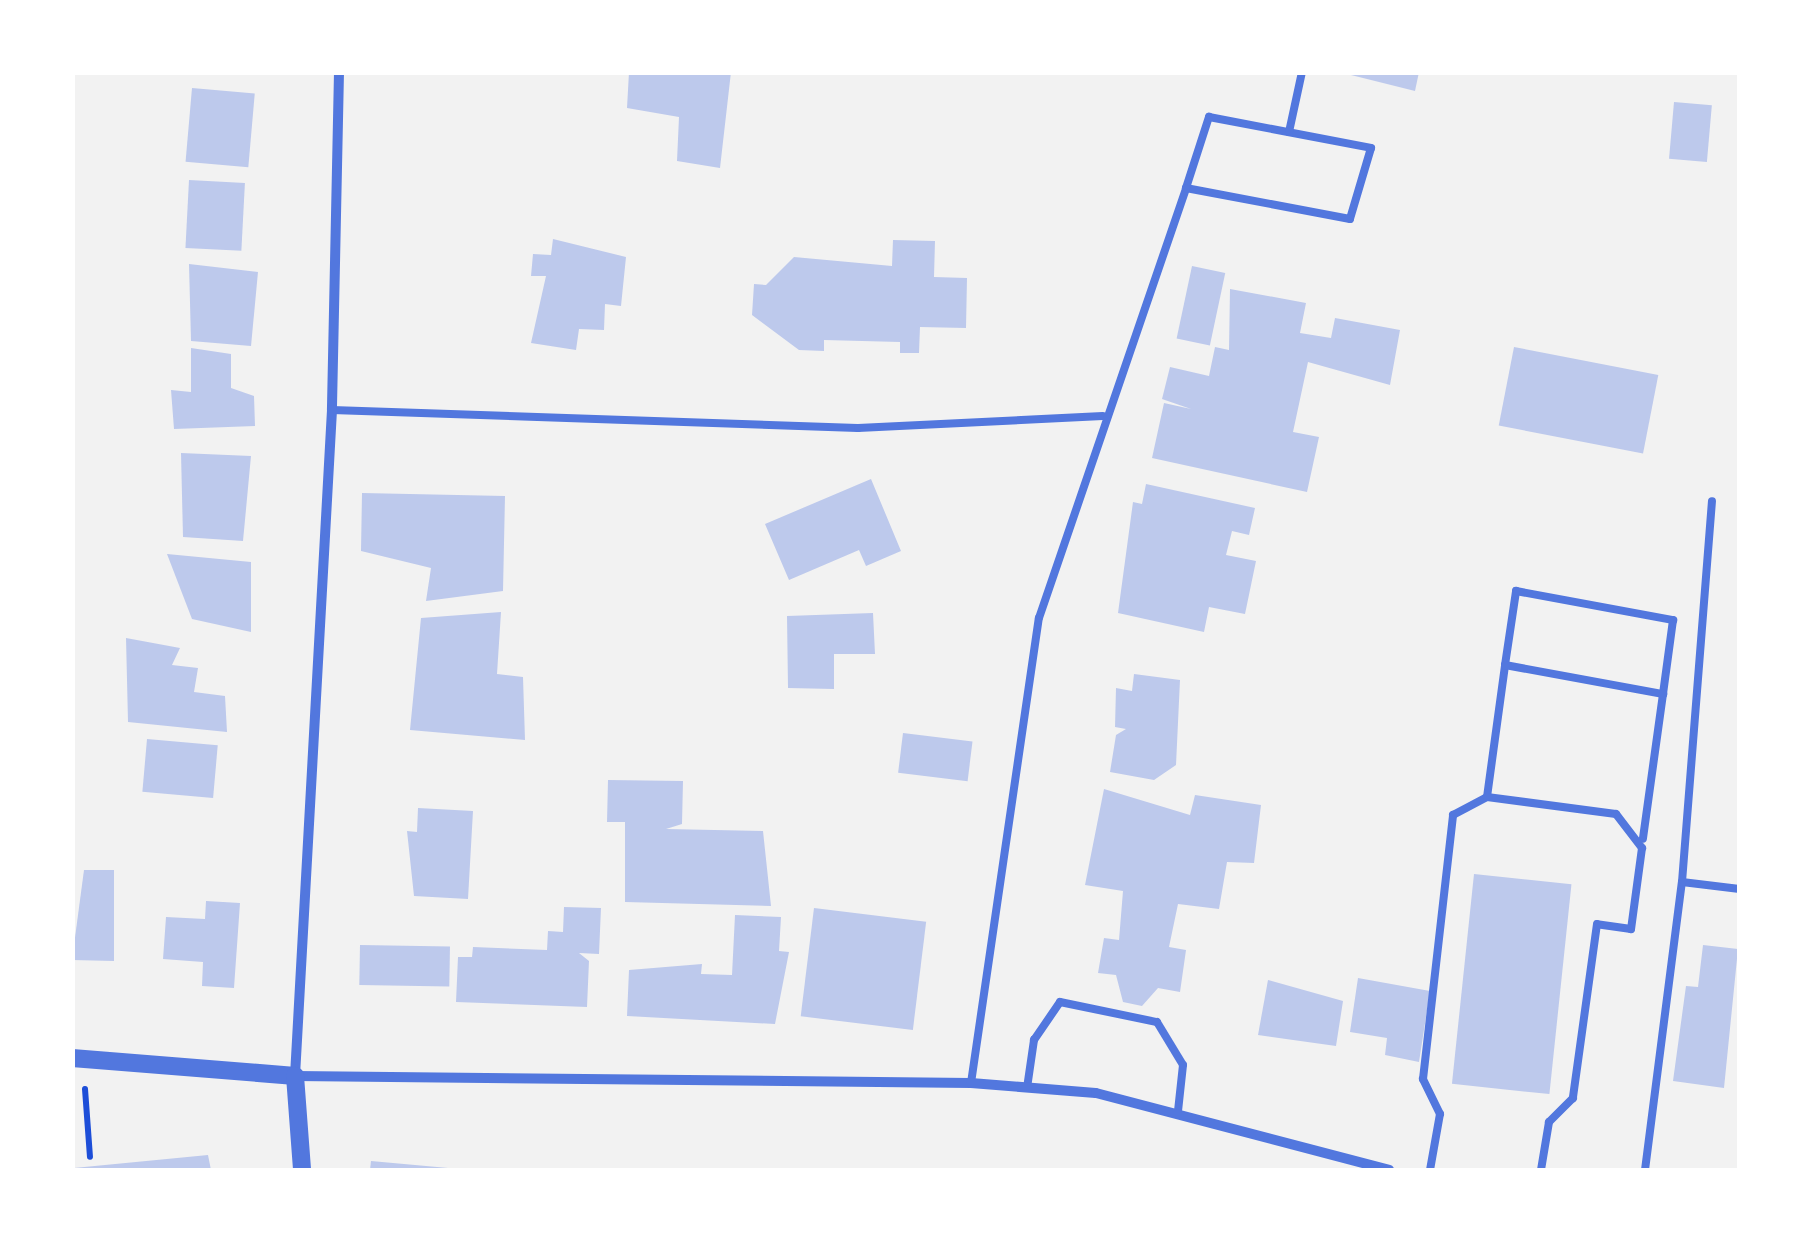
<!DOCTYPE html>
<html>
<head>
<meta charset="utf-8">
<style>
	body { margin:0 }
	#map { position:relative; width:1812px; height:1243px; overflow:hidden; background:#f2f2f2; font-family:"Varela Round",sans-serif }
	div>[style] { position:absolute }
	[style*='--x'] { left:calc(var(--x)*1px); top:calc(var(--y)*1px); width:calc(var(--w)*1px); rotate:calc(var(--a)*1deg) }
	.building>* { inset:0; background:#bdc9ec; transform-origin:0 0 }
	.path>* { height:6px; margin:-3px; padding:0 3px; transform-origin:3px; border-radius:3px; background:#1d4ed8 }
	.service>* { height:8px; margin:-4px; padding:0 4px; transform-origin:4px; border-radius:4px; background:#5277de }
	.minor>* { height:10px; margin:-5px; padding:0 5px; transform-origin:5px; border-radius:5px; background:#5277de }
	.tertiary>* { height:18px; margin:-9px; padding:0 9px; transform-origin:9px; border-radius:9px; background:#5277de }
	span { translate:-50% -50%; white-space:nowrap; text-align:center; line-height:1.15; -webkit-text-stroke:10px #fff; paint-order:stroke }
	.frame { position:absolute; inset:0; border:75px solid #fff; pointer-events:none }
</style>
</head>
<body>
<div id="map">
	<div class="building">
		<div style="clip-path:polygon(629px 72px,731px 72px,720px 168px,677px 161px,679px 117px,627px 108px)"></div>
		<div style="clip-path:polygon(1339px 72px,1419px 72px,1415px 91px)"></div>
		<div style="left:192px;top:88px;width:63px;height:74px;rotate:5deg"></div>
		<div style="left:1674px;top:102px;width:38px;height:57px;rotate:5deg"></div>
		<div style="left:189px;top:180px;width:56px;height:68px;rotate:3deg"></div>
		<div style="clip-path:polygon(553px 239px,626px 257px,621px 306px,605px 304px,604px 330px,579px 329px,576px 350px,531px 343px,546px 276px,531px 276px,533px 254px,551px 255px)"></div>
		<div style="clip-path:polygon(893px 240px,935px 241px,934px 277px,967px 278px,966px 328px,920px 327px,919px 353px,900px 353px,900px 342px,824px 340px,824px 351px,799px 350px,752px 315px,754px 284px,766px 285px,794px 257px,892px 266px)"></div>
		<div style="clip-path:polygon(189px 264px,258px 272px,251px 346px,191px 341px)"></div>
		<div style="left:1192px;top:266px;width:34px;height:74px;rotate:12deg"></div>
		<div style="clip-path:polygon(1230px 289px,1306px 303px,1300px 333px,1331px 338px,1335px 318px,1400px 330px,1390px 385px,1308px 362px,1293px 432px,1319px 437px,1307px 492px,1152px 458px,1164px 403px,1191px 409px,1162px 399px,1170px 367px,1209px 376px,1215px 347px,1229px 350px)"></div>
		<div style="left:1514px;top:347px;width:147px;height:80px;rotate:11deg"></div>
		<div style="clip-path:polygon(191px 348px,231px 354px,231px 388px,254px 396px,255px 426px,174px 429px,171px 390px,191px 392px)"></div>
		<div style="clip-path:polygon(181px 453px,251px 456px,243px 541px,183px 537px)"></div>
		<div style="clip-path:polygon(871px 479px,901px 551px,866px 566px,859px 550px,789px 580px,765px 524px)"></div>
		<div style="clip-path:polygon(1146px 484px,1255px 508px,1249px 535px,1232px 531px,1226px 555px,1256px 561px,1245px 614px,1209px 607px,1204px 632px,1118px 613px,1133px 502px,1142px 504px)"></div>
		<div style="clip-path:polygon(362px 493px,505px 496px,503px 591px,426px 601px,431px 568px,361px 551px)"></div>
		<div style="clip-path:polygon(167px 554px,251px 562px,251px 632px,192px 619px)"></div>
		<div style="clip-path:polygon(501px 612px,497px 674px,523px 677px,525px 740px,410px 730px,421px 618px)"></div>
		<div style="clip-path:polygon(873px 613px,875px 654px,834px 654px,834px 689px,788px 688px,787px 616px)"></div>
		<div style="clip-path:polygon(126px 638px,180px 648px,172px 665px,198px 668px,194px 692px,225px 696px,227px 732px,128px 722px)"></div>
		<div style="clip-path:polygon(1134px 674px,1180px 680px,1176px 765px,1154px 780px,1110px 772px,1116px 735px,1126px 729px,1115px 727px,1116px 688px,1132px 691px)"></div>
		<div style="left:903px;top:733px;width:70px;height:40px;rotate:7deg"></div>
		<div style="left:147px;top:739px;width:71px;height:53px;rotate:5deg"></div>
		<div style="clip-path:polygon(608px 780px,683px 781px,682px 824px,666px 829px,763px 831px,771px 906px,625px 902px,625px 822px,607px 822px)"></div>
		<div style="clip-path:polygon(1104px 789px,1190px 815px,1195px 795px,1261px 805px,1254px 863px,1227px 862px,1219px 909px,1178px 904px,1169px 947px,1186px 950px,1180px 992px,1158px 988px,1142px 1006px,1123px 1002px,1116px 975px,1098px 973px,1104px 938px,1119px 940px,1123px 891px,1085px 885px)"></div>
		<div style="clip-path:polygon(418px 808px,473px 811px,468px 899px,414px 896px,407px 831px,417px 832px)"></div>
		<div style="clip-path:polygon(84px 870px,114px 870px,114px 961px,72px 960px)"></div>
		<div style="left:1474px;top:874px;width:98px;height:211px;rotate:6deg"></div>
		<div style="clip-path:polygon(206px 901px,240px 903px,234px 988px,202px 986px,203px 962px,163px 959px,166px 917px,205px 919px)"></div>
		<div style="clip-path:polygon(564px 907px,601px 908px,599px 954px,579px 953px,589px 961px,587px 1007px,456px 1002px,458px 957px,472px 957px,473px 947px,547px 950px,548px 931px,563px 932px)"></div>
		<div style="left:814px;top:908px;width:113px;height:109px;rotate:7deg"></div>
		<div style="clip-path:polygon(735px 915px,781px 917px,779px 951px,789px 952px,775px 1024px,627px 1016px,629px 970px,702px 964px,701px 974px,732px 975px)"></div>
		<div style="left:360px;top:945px;width:90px;height:40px;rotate:1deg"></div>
		<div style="clip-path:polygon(1703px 945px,1738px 949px,1724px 1088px,1673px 1081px,1686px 986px,1698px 987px)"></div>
		<div style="clip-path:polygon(1358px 978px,1430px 991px,1419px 1062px,1385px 1055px,1387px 1038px,1350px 1032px)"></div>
		<div style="clip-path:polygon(1268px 980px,1343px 1001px,1336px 1046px,1258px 1035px)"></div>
		<div style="clip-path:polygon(208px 1155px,211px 1170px,74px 1170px,74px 1168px)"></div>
		<div style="clip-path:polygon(371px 1161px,448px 1168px,448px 1170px,370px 1170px)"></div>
	</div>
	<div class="path">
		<div style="--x:85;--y:1089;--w:68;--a:85.8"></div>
	</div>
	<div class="service">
		<div style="--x:1209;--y:117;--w:165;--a:10.8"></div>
		<div style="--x:1371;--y:148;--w:74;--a:106.5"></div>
		<div style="--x:1350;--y:219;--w:167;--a:-169.3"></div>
		<div style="--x:1186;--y:188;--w:75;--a:-72.1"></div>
		<div style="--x:1289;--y:132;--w:61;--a:-77.8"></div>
		<div style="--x:332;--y:410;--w:526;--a:1.96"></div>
		<div style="--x:858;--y:428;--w:245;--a:-2.8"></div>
		<div style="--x:1505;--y:665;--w:75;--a:-81.5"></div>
		<div style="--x:1516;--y:591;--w:160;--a:10.5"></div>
		<div style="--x:1673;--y:620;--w:75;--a:97.7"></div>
		<div style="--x:1487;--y:797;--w:133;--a:-82.2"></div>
		<div style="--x:1505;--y:665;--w:161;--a:10.4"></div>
		<div style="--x:1663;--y:694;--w:146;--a:97.9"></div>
		<div style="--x:1682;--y:882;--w:58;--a:6.9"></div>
		<div style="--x:971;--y:1083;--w:470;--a:-81.7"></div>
		<div style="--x:1039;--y:618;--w:454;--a:-71.1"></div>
		<div style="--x:1027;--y:1088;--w:49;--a:-81.7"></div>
		<div style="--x:1034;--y:1040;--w:46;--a:-55.6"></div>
		<div style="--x:1060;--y:1002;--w:99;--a:11.7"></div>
		<div style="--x:1157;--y:1022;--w:50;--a:58.8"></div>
		<div style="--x:1183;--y:1065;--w:46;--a:96.2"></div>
		<div style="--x:1430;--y:1170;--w:57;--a:-79.9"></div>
		<div style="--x:1440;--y:1114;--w:39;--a:-116"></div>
		<div style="--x:1423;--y:1079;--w:266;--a:-83.5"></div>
		<div style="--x:1453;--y:815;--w:38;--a:-28"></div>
		<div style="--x:1487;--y:797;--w:130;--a:7.5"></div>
		<div style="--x:1616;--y:814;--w:43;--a:52.6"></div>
		<div style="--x:1642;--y:848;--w:82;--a:97.7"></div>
		<div style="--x:1631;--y:929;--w:34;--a:-172"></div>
		<div style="--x:1597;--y:924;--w:176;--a:97.9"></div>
		<div style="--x:1573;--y:1098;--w:34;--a:135"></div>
		<div style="--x:1549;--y:1122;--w:49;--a:99.5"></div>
		<div style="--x:1645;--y:1170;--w:290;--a:-82.7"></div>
		<div style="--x:1682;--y:882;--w:382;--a:-85.5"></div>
	</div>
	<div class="minor">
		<div style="--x:339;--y:72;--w:338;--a:91.2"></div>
		<div style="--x:332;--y:410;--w:667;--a:93.18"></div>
		<div style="--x:295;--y:1076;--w:676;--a:0.59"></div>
		<div style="--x:971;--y:1083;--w:125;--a:4.6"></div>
		<div style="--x:1096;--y:1093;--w:303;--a:14.7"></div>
	</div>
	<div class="tertiary">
		<div style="--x:72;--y:1058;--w:224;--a:4.6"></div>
		<div style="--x:295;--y:1076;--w:94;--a:85.7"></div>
	</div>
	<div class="frame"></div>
</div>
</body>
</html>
